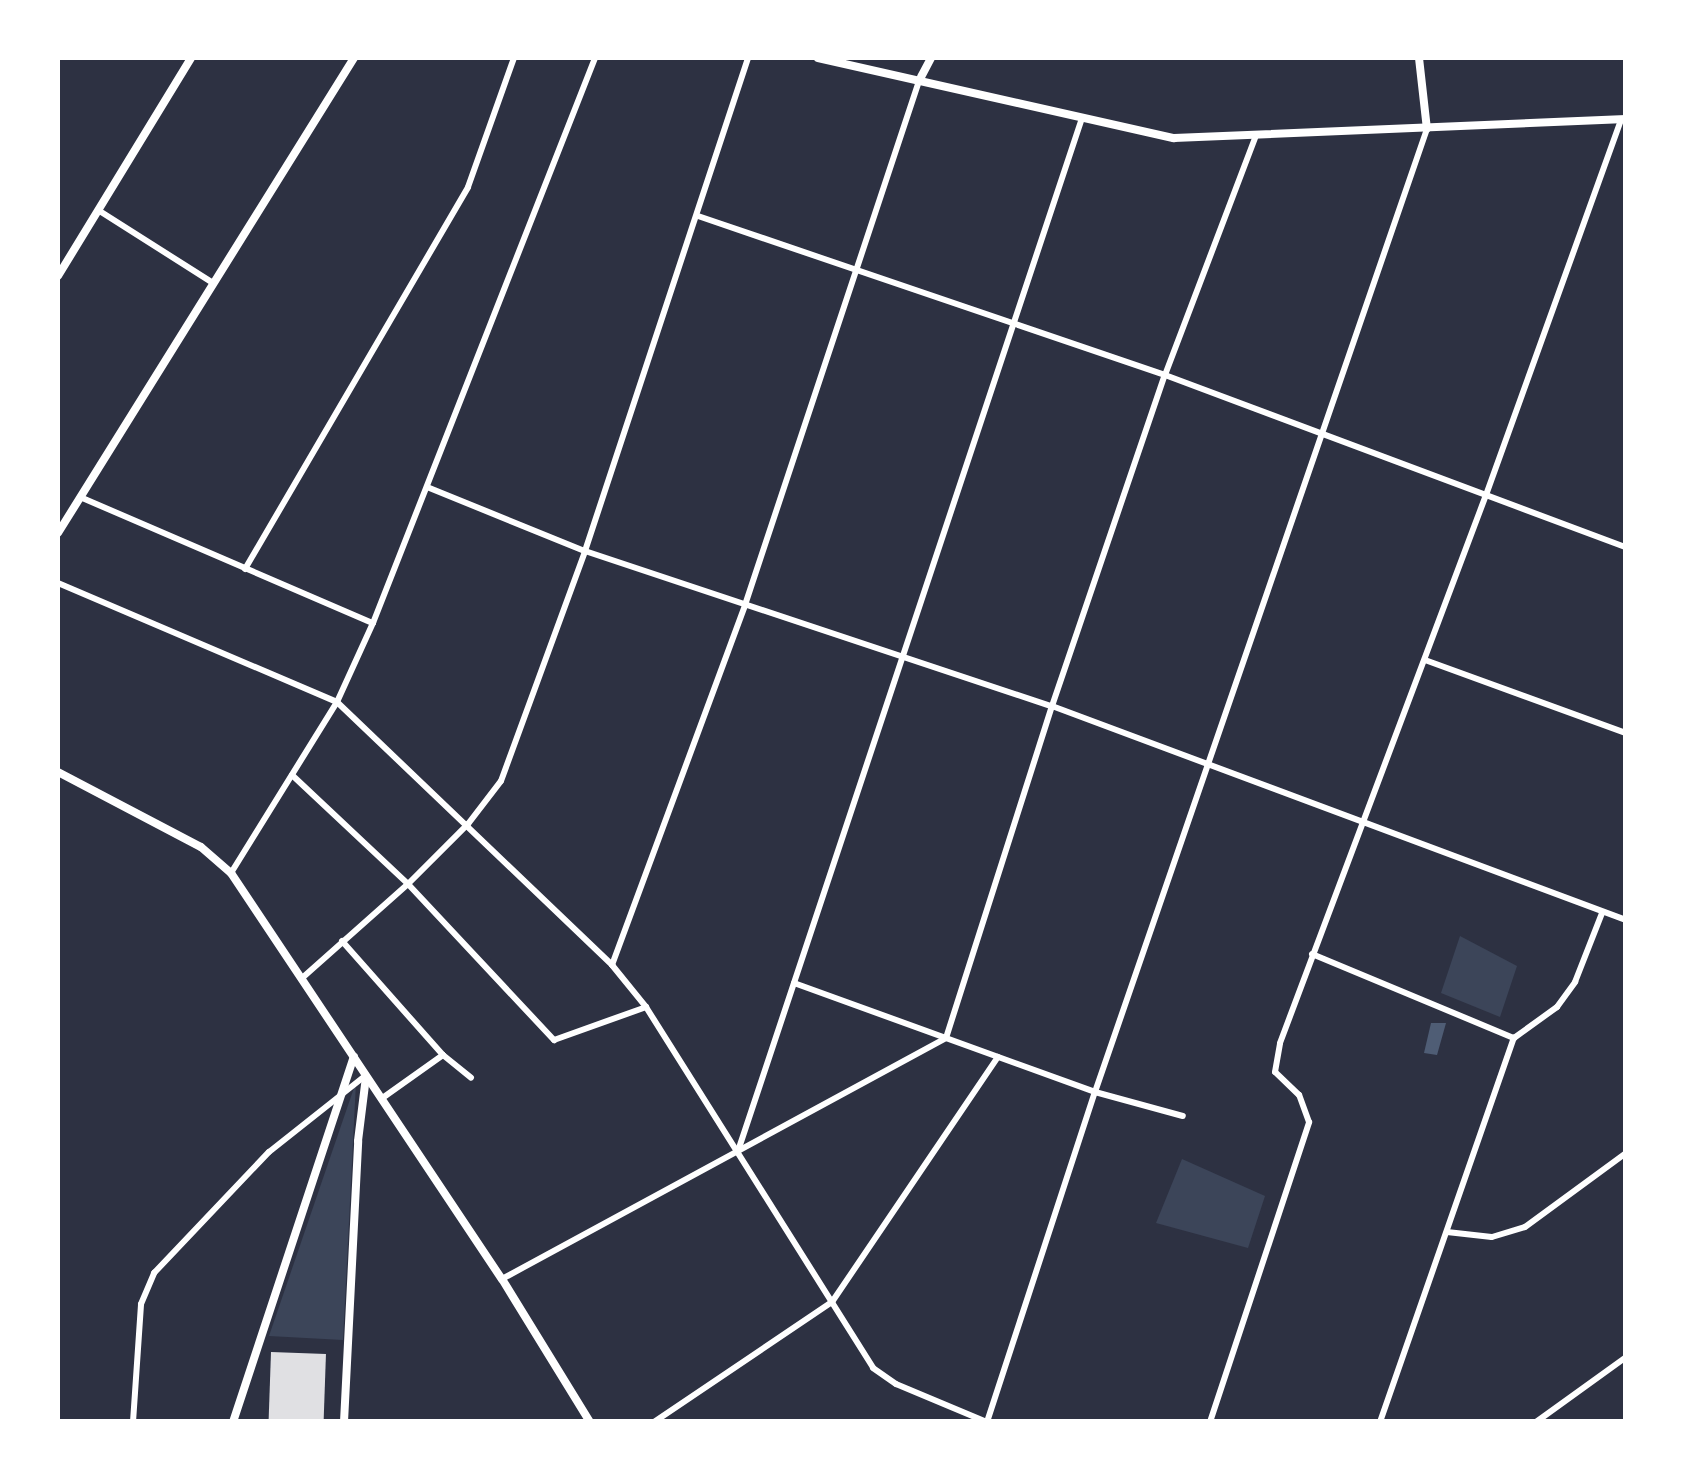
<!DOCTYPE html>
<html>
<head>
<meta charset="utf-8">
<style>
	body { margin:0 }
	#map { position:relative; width:1683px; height:1479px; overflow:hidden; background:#2d3142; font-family:Inter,sans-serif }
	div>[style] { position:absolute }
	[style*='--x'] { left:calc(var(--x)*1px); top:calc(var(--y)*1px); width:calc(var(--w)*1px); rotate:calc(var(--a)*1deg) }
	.green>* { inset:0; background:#3c4559 }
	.water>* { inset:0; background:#4f5d75 }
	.building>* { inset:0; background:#e0e0e3; transform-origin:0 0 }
	.minor>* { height:6px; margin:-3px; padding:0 3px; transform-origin:3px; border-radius:3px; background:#fff }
	.tertiary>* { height:8px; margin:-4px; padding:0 4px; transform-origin:4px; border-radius:4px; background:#fff }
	span { translate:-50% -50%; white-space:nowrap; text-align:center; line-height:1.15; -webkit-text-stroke:9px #fff; paint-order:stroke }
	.frame { position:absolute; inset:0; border:60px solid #fff; pointer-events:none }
</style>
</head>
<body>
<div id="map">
	<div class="green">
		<div style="clip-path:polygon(1460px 936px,1517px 966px,1500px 1017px,1441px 993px)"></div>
		<div style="clip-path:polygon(356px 1082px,343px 1340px,269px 1336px)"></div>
		<div style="clip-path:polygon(1182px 1159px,1265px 1196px,1248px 1248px,1156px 1223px)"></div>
	</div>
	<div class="water">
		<div style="clip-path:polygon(1431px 1023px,1446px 1023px,1437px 1055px,1424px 1053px)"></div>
	</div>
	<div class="building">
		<div style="left:271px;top:1352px;width:55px;height:70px;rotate:2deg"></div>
	</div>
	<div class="minor">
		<div style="--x:98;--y:210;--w:136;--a:32.4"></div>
		<div style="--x:698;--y:216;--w:493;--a:18.8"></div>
		<div style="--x:1165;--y:375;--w:492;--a:20.5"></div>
		<div style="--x:427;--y:487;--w:170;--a:22.1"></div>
		<div style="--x:585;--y:551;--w:492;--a:18.4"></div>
		<div style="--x:1052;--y:706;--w:613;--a:20.45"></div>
		<div style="--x:80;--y:497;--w:319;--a:23.3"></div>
		<div style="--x:245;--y:569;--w:442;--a:-59.7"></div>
		<div style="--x:468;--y:187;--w:137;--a:-70.4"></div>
		<div style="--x:58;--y:583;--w:303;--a:23.1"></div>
		<div style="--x:337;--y:702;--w:381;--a:43.7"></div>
		<div style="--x:612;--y:965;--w:54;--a:51"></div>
		<div style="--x:646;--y:1007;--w:426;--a:57.8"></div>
		<div style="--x:873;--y:1368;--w:28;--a:35"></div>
		<div style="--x:896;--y:1384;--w:99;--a:22.7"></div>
		<div style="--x:1425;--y:660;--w:214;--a:20"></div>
		<div style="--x:292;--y:775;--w:159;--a:43.2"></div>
		<div style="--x:408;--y:884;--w:214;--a:46.9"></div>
		<div style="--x:554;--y:1040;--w:98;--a:-19.7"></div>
		<div style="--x:231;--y:873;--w:201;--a:-58.2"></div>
		<div style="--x:337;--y:702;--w:87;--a:-65.5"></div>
		<div style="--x:373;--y:623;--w:607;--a:-68.55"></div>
		<div style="--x:342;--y:941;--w:152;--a:48.5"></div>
		<div style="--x:443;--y:1055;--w:36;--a:39"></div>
		<div style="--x:1312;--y:954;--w:219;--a:22.6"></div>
		<div style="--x:612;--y:965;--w:384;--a:-69.7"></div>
		<div style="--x:745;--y:605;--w:555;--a:-71.63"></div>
		<div style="--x:301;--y:979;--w:143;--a:-41.6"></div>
		<div style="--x:408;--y:884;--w:85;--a:-45"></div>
		<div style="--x:468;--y:824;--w:54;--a:-52.5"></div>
		<div style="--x:501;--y:781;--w:245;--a:-69.9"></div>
		<div style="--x:585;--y:551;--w:519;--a:-71.7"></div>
		<div style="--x:794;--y:983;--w:320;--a:19.9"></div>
		<div style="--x:1095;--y:1092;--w:91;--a:15.3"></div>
		<div style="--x:381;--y:1099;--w:76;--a:-35.4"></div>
		<div style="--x:739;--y:1148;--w:1086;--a:-71.58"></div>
		<div style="--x:1447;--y:1232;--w:45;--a:6.3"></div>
		<div style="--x:1492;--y:1237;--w:34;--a:-17"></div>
		<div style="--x:1525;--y:1227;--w:125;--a:-36.2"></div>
		<div style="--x:502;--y:1279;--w:505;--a:-28.49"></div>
		<div style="--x:946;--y:1038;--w:349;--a:-72.3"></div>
		<div style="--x:1052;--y:706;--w:350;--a:-71.2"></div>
		<div style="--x:1165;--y:375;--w:257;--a:-69.2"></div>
		<div style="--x:133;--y:1422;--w:118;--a:-86.1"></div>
		<div style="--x:141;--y:1304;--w:34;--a:-67"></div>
		<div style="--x:154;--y:1273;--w:167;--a:-46.5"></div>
		<div style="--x:269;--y:1152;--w:124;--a:-38.4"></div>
		<div style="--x:654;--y:1422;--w:215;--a:-34"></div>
		<div style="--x:832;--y:1302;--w:296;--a:-55.9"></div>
		<div style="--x:987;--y:1422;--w:347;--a:-71.9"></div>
		<div style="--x:1095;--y:1092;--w:1019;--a:-70.98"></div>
		<div style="--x:1210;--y:1422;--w:316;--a:-71.7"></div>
		<div style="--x:1309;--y:1122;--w:29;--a:-110"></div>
		<div style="--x:1299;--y:1095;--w:33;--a:-136"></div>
		<div style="--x:1275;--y:1072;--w:29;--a:-80"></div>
		<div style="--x:1280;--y:1043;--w:585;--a:-69.4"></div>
		<div style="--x:1486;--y:495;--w:399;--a:-70.2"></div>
		<div style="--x:1380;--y:1422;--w:407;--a:-70.8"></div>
		<div style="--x:1514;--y:1038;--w:53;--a:-35.8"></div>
		<div style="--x:1557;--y:1007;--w:31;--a:-54"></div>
		<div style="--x:1575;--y:982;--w:74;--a:-68.6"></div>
		<div style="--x:1536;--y:1422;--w:111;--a:-35.8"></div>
	</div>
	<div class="tertiary">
		<div style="--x:818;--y:58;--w:365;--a:12.7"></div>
		<div style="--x:1174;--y:138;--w:452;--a:-2.4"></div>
		<div style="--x:1419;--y:58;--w:71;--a:83.6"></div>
		<div style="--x:921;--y:77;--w:21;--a:-62"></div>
		<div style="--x:58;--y:276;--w:255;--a:-58.6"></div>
		<div style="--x:58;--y:533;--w:560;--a:-58.07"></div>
		<div style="--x:58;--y:772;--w:161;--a:27.7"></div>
		<div style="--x:201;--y:847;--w:40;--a:41"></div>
		<div style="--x:231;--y:873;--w:488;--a:56.3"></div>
		<div style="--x:502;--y:1279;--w:168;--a:58.4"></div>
		<div style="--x:233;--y:1422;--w:385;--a:-71.7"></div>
		<div style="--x:344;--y:1422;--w:281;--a:-87.1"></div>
		<div style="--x:358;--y:1141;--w:64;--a:-82.9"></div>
	</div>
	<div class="frame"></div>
</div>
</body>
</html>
